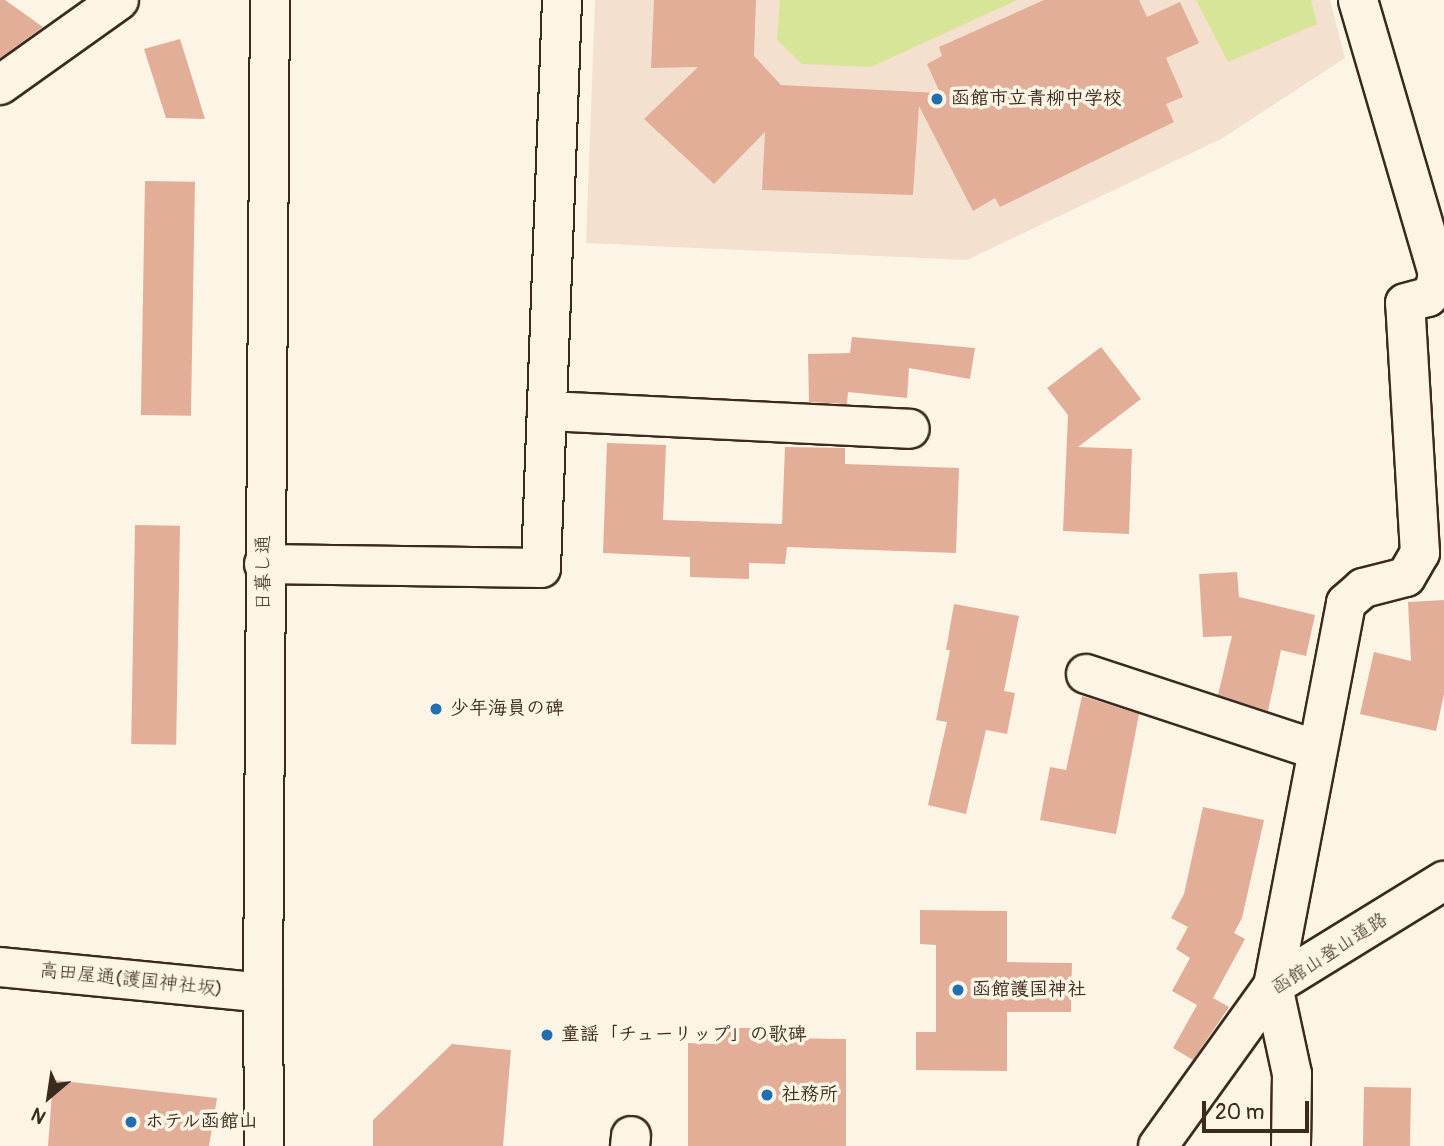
<!DOCTYPE html>
<html>
<head>
<meta charset="utf-8">
<style>
	body { margin:0 }
	#map { position:relative; width:1444px; height:1146px; overflow:hidden; background:#fcf5e5; font-family:Pangolin,"Klee One",sans-serif }
	div>[style] { position:absolute }
	[style*='--x'] { left:calc(var(--x)*1px); top:calc(var(--y)*1px); width:calc(var(--w)*1px); rotate:calc(var(--a)*1deg) }
	.built>* { inset:0; background:#f4e0ce }
	.green>* { inset:0; background:#d6e598 }
	.building>* { inset:0; background:#e3ae98; transform-origin:0 0 }
	.roads { filter:drop-shadow(2px 0 #3b2a1e) drop-shadow(-2px 0 #3b2a1e) drop-shadow(0 2px #3b2a1e) drop-shadow(0 -2px #3b2a1e) }
	.minor>* { height:38px; margin:-19px; padding:0 19px; transform-origin:19px; border-radius:19px; background:#fcf5e5 }
	.major>* { height:38px; margin:-19px; padding:0 19px; transform-origin:19px; border-radius:19px; background:#fcf5e5 }
	.dots>* { width:19px; height:19px; translate:-50% -50%; box-sizing:border-box; border:4px solid #fcf5e5; border-radius:50% }
	span { translate:-50% -50%; white-space:nowrap; text-align:center; line-height:1.15; -webkit-text-stroke:7px #fcf5e5; paint-order:stroke }
	.poi-label { font-size:19px; color:#3b2a1e; font-weight:700 }
	.left { translate:0 -50%; text-align:left }
	.street-label { font-size:19px; color:#3b2a1e }
	.north { position:absolute; left:14px; top:1062px; width:70px; height:70px; -webkit-text-stroke:5px #fcf5e5; paint-order:stroke; rotate:209deg; font-size:19px; font-weight:700; line-height:28px; text-align:center; color:#3b2a1e }
	.north::after { content:''; display:block; margin:auto; width:24px; height:32px; background:#3b2a1e; clip-path:polygon(50% 0,100% 100%,50% 72%,0 100%) }
	.scale { position:absolute; left:1202px; top:1101px; width:107px; height:32px; box-sizing:border-box; border:4px solid #3b2a1e; border-top:0; padding-left:9px; font-size:21px; line-height:24px; white-space:nowrap; color:#3b2a1e; -webkit-text-stroke:5px #fcf5e5; paint-order:stroke }
</style>
</head>
<body>
<div id="map">
	<div class="built">
		<div style="clip-path:polygon(595px 0,1330px 0,1345px 58px,1221px 139px,967px 260px,586px 243px)"></div>
	</div>
	<div class="green">
		<div style="clip-path:polygon(780px 0,1017px 0,871px 67px,802px 64px,777px 40px)"></div>
		<div style="clip-path:polygon(1196px 0,1311px 0,1317px 24px,1228px 62px)"></div>
	</div>
	<div class="building">
		<div style="clip-path:polygon(0 0,5px 0,43px 27px,0 58px)"></div>
		<div style="clip-path:polygon(654px 0,756px 0,754px 56px,781px 85px,940px 93px,927px 64px,942px 56px,939px 47px,1044px 0,1139px 0,1147px 17px,1180px 2px,1199px 43px,1166px 58px,1183px 97px,1166px 104px,1174px 122px,1000px 207px,995px 198px,973px 211px,919px 106px,913px 195px,762px 190px,765px 132px,714px 184px,644px 119px,698px 67px,651px 68px)"></div>
		<div style="clip-path:polygon(180px 39px,205px 119px,166px 118px,144px 49px)"></div>
		<div style="left:145px;top:181px;width:50px;height:234px;rotate:1deg"></div>
		<div style="clip-path:polygon(852px 337px,975px 348px,970px 379px,909px 368px,907px 398px,848px 392px,847px 404px,809px 402px,808px 354px,850px 353px)"></div>
		<div style="clip-path:polygon(1101px 347px,1141px 399px,1078px 447px,1132px 449px,1129px 534px,1063px 531px,1068px 415px,1047px 388px)"></div>
		<div style="clip-path:polygon(607px 443px,666px 445px,663px 520px,782px 524px,785px 447px,845px 448px,845px 464px,959px 468px,956px 553px,787px 547px,785px 564px,749px 563px,749px 579px,690px 577px,690px 557px,603px 553px)"></div>
		<div style="left:135px;top:525px;width:45px;height:219px;rotate:1deg"></div>
		<div style="clip-path:polygon(1237px 572px,1239px 597px,1315px 615px,1306px 656px,1281px 650px,1268px 711px,1218px 695px,1232px 636px,1203px 637px,1199px 574px)"></div>
		<div style="clip-path:polygon(1444px 600px,1444px 694px,1436px 731px,1360px 714px,1374px 652px,1411px 661px,1408px 602px)"></div>
		<div style="clip-path:polygon(954px 604px,1019px 616px,1004px 691px,1015px 693px,1007px 734px,986px 730px,966px 814px,928px 805px,947px 722px,936px 720px,950px 650px,946px 650px)"></div>
		<div style="clip-path:polygon(1082px 696px,1139px 714px,1116px 834px,1040px 820px,1050px 767px,1066px 770px)"></div>
		<div style="clip-path:polygon(1203px 807px,1264px 820px,1242px 918px,1234px 933px,1245px 939px,1213px 998px,1229px 1007px,1193px 1060px,1173px 1048px,1197px 1005px,1172px 991px,1190px 958px,1176px 949px,1188px 927px,1171px 918px,1184px 894px)"></div>
		<div style="clip-path:polygon(920px 910px,1007px 911px,1007px 962px,1072px 963px,1071px 1012px,1007px 1012px,1007px 1071px,916px 1070px,916px 1032px,936px 1032px,936px 945px,920px 944px)"></div>
		<div style="clip-path:polygon(716px 1028px,783px 1028px,783px 1038px,846px 1039px,846px 1146px,688px 1146px,688px 1043px,717px 1044px)"></div>
		<div style="clip-path:polygon(452px 1044px,511px 1050px,503px 1146px,373px 1146px,373px 1120px)"></div>
		<div style="clip-path:polygon(53px 1080px,217px 1098px,209px 1146px,48px 1146px)"></div>
		<div style="left:1364px;top:1087px;width:47px;height:59px;rotate:1deg"></div>
	</div>
	<div class="roads">
		<div class="minor">
			<div style="--x:0;--y:85;--w:146;--a:-35.5"></div>
			<div style="--x:547;--y:411;--w:363;--a:2.8"></div>
			<div style="--x:264;--y:564;--w:277;--a:0.8"></div>
			<div style="--x:541;--y:568;--w:568;--a:-87.88"></div>
			<div style="--x:1086;--y:674;--w:243;--a:18.2"></div>
			<div style="--x:263;--y:993;--w:993;--a:-89.6"></div>
			<div style="--x:630;--y:1146;--w:10;--a:-84"></div>
			<div style="--x:1291;--y:1146;--w:72;--a:-89.2"></div>
			<div style="--x:1292;--y:1074;--w:90;--a:-102.2"></div>
			<div style="--x:1273;--y:986;--w:390;--a:-79.2"></div>
			<div style="--x:1346;--y:603;--w:23;--a:-41"></div>
			<div style="--x:1363;--y:588;--w:44;--a:-14.3"></div>
			<div style="--x:1406;--y:577;--w:28;--a:-60"></div>
			<div style="--x:1420;--y:553;--w:250;--a:-93.4"></div>
			<div style="--x:1405;--y:303;--w:24;--a:-15"></div>
			<div style="--x:1428;--y:297;--w:11;--a:-52"></div>
			<div style="--x:1435;--y:288;--w:14;--a:-78"></div>
			<div style="--x:1438;--y:274;--w:285;--a:-106.3"></div>
		</div>
		<div class="major">
			<div style="--x:0;--y:967;--w:264;--a:5.6"></div>
			<div style="--x:263;--y:993;--w:153;--a:89.6"></div>
			<div style="--x:1158;--y:1146;--w:197;--a:-54.3"></div>
			<div style="--x:1273;--y:986;--w:201;--a:-31.6"></div>
		</div>
	</div>
	<div class="dots">
		<div style="left:937px;top:99px;background:#1f6fb2"></div>
		<div style="left:436px;top:709px;background:#1f6fb2"></div>
		<div style="left:958px;top:990px;background:#1f6fb2"></div>
		<div style="left:547px;top:1035px;background:#1f6fb2"></div>
		<div style="left:767px;top:1095px;background:#1f6fb2"></div>
		<div style="left:131px;top:1122px;background:#1f6fb2"></div>
	</div>
	<div class="poi-label">
		<span class="left" style="left:951px;top:99px">函館市立青柳中学校</span>
		<span class="left" style="left:450px;top:709px">少年海員の碑</span>
		<span class="left" style="left:972px;top:990px">函館護国神社</span>
		<span class="left" style="left:561px;top:1035px">童謡「チューリップ」の歌碑</span>
		<span class="left" style="left:781px;top:1095px">社務所</span>
		<span class="left" style="left:145px;top:1122px">ホテル函館山</span>
	</div>
	<div class="street-label">
		<span style="left:264px;top:573px;rotate:-90deg">日暮し通</span>
		<span style="left:1330px;top:954px;rotate:-33deg">函館山登山道路</span>
		<span style="left:131px;top:980px;rotate:6deg">高田屋通(護国神社坂)</span>
	</div>
	<div class="north">N</div>
	<div class="scale">20 m</div>
</div>
</body>
</html>
